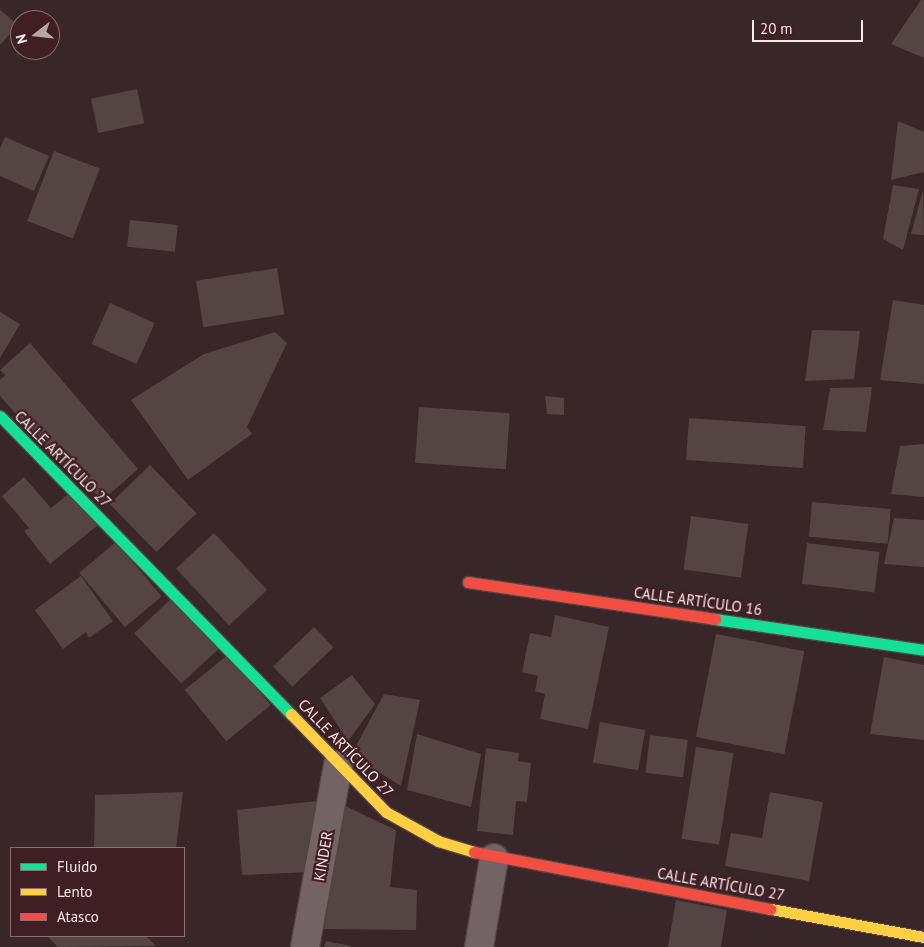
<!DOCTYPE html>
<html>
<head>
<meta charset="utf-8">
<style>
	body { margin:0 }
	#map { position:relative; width:924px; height:947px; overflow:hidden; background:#382629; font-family:"PT Sans",sans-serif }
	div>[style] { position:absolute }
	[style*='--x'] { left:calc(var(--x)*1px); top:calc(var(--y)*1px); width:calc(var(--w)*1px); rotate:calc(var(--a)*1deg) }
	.building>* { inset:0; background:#544443; transform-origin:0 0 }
	.roads { filter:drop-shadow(1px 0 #534345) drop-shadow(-1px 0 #534345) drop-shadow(0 1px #534345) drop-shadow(0 -1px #534345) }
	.street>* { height:28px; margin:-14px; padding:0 14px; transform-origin:14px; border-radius:14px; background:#736365 }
	.fast>* { height:11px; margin:-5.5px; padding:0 5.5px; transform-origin:5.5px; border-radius:5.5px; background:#16e098 }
	.slow>* { height:11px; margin:-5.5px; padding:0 5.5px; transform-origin:5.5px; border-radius:5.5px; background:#ffcf43 }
	.jam>* { height:11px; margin:-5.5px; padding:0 5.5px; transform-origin:5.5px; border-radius:5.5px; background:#f24e42 }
	span { translate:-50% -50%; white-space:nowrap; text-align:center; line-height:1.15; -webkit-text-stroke:4.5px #3f1f23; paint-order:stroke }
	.street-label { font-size:15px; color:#fee8e9 }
	.legend { position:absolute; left:10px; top:847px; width:175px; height:90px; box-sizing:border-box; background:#3f1f23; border:1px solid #8b6f72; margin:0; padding:6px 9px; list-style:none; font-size:15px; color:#fee8e9 }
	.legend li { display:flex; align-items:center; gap:10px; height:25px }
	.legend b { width:25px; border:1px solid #8b6f72 }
	.north { position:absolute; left:10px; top:10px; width:50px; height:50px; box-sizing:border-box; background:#3f1f23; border:1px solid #8b6f72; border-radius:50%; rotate:254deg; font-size:14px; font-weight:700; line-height:20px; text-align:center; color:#fee8e9 }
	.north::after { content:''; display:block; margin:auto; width:18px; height:22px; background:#b9a4a6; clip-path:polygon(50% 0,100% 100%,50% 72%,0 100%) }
	.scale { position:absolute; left:752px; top:20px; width:111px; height:22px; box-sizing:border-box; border:2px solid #fee8e9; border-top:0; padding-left:6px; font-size:15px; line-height:18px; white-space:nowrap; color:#fee8e9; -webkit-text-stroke:4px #3f1f23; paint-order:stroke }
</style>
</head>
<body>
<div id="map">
	<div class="building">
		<div style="clip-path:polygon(921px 0,924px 0,924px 58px,891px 44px)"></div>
		<div style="clip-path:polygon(0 10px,18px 25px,0 45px)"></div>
		<div style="left:137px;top:89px;width:35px;height:47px;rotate:78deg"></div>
		<div style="clip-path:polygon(898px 121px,924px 132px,924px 172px,891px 180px)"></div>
		<div style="clip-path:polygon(5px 137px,49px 156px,34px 191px,0 176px,0 148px)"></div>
		<div style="left:54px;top:151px;width:49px;height:75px;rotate:21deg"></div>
		<div style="clip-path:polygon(893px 185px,919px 189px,903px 250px,883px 239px)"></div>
		<div style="clip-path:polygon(923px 190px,924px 235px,911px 234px)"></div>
		<div style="left:130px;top:220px;width:48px;height:27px;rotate:6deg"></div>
		<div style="left:277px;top:268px;width:47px;height:82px;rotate:81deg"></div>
		<div style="clip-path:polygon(893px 300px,924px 305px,924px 384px,880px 380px)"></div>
		<div style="left:110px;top:303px;width:49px;height:45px;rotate:24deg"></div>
		<div style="clip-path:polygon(0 312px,20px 324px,0 358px)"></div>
		<div style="clip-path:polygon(812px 330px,860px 331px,854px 379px,805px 381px)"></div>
		<div style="clip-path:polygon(275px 332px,287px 343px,247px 427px,252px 434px,188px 480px,131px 400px,204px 354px)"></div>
		<div style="clip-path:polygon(30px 343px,138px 469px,102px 501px,68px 462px,63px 467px,0 396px,0 380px,5px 375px,0 370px)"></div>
		<div style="clip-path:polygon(872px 387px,866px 432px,823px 430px,830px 388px)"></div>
		<div style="clip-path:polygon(545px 396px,564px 398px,564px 415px,547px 414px)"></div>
		<div style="left:419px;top:407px;width:91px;height:56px;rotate:4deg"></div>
		<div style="left:689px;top:418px;width:117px;height:42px;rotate:4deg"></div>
		<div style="clip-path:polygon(924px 444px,924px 497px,891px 494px,900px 446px)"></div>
		<div style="left:150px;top:465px;width:67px;height:56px;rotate:46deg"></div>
		<div style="clip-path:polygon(24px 477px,51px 508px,71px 492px,98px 525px,50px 564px,24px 531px,29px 528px,2px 496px)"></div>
		<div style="left:812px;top:502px;width:79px;height:35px;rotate:5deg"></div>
		<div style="left:691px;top:516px;width:58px;height:54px;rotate:8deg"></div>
		<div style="clip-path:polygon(894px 518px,924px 520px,924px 567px,884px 564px)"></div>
		<div style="left:214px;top:533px;width:78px;height:52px;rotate:47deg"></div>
		<div style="left:116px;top:542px;width:71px;height:48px;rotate:50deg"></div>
		<div style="left:807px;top:543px;width:73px;height:41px;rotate:7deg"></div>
		<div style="clip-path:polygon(81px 576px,113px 621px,89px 638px,86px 632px,63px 649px,35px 610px)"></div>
		<div style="left:173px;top:597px;width:69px;height:53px;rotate:47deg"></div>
		<div style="clip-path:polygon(555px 615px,609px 627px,588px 729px,540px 719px,545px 694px,535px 691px,538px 676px,522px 672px,530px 633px,551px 637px)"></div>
		<div style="left:314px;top:627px;width:28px;height:57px;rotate:46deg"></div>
		<div style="left:716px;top:634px;width:90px;height:105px;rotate:11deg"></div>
		<div style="left:229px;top:654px;width:66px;height:57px;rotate:51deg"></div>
		<div style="clip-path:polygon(884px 657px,924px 665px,924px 740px,870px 734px)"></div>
		<div style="clip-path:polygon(352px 675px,375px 704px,348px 741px,320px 698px)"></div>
		<div style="clip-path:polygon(384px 694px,420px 700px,401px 786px,351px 755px)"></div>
		<div style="left:600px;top:722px;width:46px;height:41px;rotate:10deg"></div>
		<div style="clip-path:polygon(417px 734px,481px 754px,471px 807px,407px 790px)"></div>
		<div style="left:650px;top:735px;width:38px;height:38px;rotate:7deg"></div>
		<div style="left:696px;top:747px;width:38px;height:93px;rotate:9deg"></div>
		<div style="clip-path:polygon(486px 748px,519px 753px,518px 761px,531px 763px,527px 802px,516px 801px,513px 835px,477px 831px)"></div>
		<div style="clip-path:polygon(183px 792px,176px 848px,94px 848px,95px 795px)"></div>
		<div style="clip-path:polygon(770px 792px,823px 802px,809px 881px,725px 866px,731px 833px,762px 838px)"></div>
		<div style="clip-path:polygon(317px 801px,310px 872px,242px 875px,237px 810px)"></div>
		<div style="clip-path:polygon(343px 805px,396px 830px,390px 887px,417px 890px,416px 930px,324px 929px)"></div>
		<div style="clip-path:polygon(676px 900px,727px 910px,721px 947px,668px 947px)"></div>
		<div style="clip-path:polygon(47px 936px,146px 936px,156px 946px,58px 947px)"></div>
		<div style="clip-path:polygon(326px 941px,351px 946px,350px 947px,324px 947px)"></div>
	</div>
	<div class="roads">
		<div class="street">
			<div style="--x:305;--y:947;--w:185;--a:-79.7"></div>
			<div style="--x:479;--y:947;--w:90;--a:-80.4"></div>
		</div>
		<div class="fast">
			<div style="--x:0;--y:416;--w:417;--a:45.7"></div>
			<div style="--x:715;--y:619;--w:211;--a:8.4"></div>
		</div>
		<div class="slow">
			<div style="--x:291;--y:714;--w:136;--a:45.9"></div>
			<div style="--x:386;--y:812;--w:60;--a:29.1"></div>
			<div style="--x:438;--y:841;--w:38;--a:17"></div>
			<div style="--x:771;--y:909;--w:156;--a:10.4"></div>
		</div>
		<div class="jam">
			<div style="--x:468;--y:582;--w:250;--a:8.5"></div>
			<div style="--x:474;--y:852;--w:302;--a:10.9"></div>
		</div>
	</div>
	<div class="street-label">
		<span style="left:63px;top:459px;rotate:45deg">CALLE ARTÍCULO 27</span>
		<span style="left:698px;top:601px;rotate:8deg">CALLE ARTÍCULO 16</span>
		<span style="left:346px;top:748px;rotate:46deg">CALLE ARTÍCULO 27</span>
		<span style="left:323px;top:856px;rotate:-80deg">KINDER</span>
		<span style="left:721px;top:884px;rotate:10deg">CALLE ARTÍCULO 27</span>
	</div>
	<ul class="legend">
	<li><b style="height:6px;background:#16e098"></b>Fluido</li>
	<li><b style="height:6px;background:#ffcf43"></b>Lento</li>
	<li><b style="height:6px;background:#f24e42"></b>Atasco</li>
	</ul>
	<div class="north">N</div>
	<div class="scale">20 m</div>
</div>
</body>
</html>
